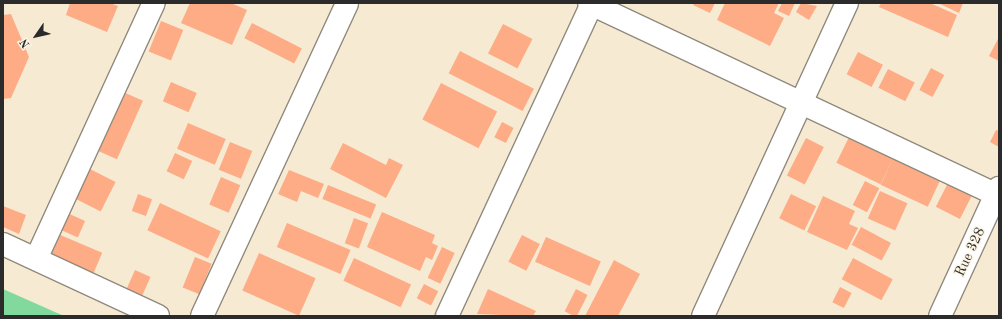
<!DOCTYPE html>
<html>
<head>
<meta charset="utf-8">
<style>
	body { margin:0 }
	#map { position:relative; width:1002px; height:319px; overflow:hidden; background:#f7ead2; font-family:"Old Standard TT",serif }
	div>[style] { position:absolute }
	[style*='--x'] { left:calc(var(--x)*1px); top:calc(var(--y)*1px); width:calc(var(--w)*1px); rotate:calc(var(--a)*1deg) }
	.green>* { inset:0; background:#81d99e }
	.building>* { inset:0; background:#fdac86; transform-origin:0 0 }
	.roads { filter:drop-shadow(1px 0 #918a7e) drop-shadow(-1px 0 #918a7e) drop-shadow(0 1px #918a7e) drop-shadow(0 -1px #918a7e) }
	.minor>* { height:22px; margin:-11px; padding:0 11px; transform-origin:11px; border-radius:11px; background:#fff }
	span { translate:-50% -50%; white-space:nowrap; text-align:center; line-height:1.15; -webkit-text-stroke:3px #fcf5e5; paint-order:stroke }
	.street-label { font-size:14px; color:#2b2b2b }
	.frame { position:absolute; inset:0; border:4px solid #2b2b2b; pointer-events:none }
	.north { position:absolute; left:16px; top:16px; width:40px; height:40px; -webkit-text-stroke:3px #fcf5e5; paint-order:stroke; rotate:236deg; font-size:11px; font-weight:700; line-height:16px; text-align:center; color:#2b2b2b }
	.north::after { content:''; display:block; margin:auto; width:14px; height:18px; background:#2b2b2b; clip-path:polygon(50% 0,100% 100%,50% 72%,0 100%) }
</style>
</head>
<body>
<div id="map">
	<div class="green">
		<div style="clip-path:polygon(3px 289px,64px 316px,3px 316px)"></div>
	</div>
	<div class="building">
		<div style="clip-path:polygon(70px 3px,110px 3px,118px 6px,107px 32px,66px 15px)"></div>
		<div style="clip-path:polygon(190px 3px,231px 3px,247px 10px,232px 45px,181px 23px)"></div>
		<div style="clip-path:polygon(694px 3px,715px 3px,710px 13px,693px 5px)"></div>
		<div style="clip-path:polygon(725px 3px,779px 3px,774px 13px,784px 18px,770px 46px,717px 20px)"></div>
		<div style="clip-path:polygon(782px 3px,795px 3px,789px 16px,778px 11px)"></div>
		<div style="clip-path:polygon(801px 3px,817px 6px,809px 20px,796px 12px)"></div>
		<div style="clip-path:polygon(881px 3px,930px 3px,957px 15px,948px 37px,879px 7px)"></div>
		<div style="clip-path:polygon(938px 3px,963px 3px,959px 13px)"></div>
		<div style="clip-path:polygon(11px 14px,29px 57px,11px 98px,3px 99px,3px 15px)"></div>
		<div style="left:161px;top:21px;width:24px;height:33px;rotate:22deg"></div>
		<div style="left:252px;top:23px;width:56px;height:17px;rotate:27deg"></div>
		<div style="left:503px;top:24px;width:33px;height:33px;rotate:27deg"></div>
		<div style="clip-path:polygon(999px 37px,999px 61px,989px 56px)"></div>
		<div style="left:460px;top:51px;width:83px;height:25px;rotate:27deg"></div>
		<div style="left:858px;top:52px;width:28px;height:25px;rotate:27deg"></div>
		<div style="left:931px;top:68px;width:15px;height:25px;rotate:28deg"></div>
		<div style="left:888px;top:69px;width:30px;height:21px;rotate:27deg"></div>
		<div style="left:171px;top:82px;width:28px;height:21px;rotate:23deg"></div>
		<div style="left:441px;top:83px;width:63px;height:41px;rotate:27deg"></div>
		<div style="left:121px;top:91px;width:24px;height:64px;rotate:24deg"></div>
		<div style="left:502px;top:122px;width:13px;height:17px;rotate:27deg"></div>
		<div style="left:188px;top:123px;width:41px;height:28px;rotate:23deg"></div>
		<div style="clip-path:polygon(996px 130px,999px 131px,999px 147px,990px 142px)"></div>
		<div style="left:850px;top:135px;width:49px;height:31px;rotate:26deg"></div>
		<div style="left:806px;top:138px;width:20px;height:42px;rotate:27deg"></div>
		<div style="left:230px;top:142px;width:24px;height:30px;rotate:22deg"></div>
		<div style="clip-path:polygon(343px 143px,386px 165px,389px 158px,403px 165px,386px 198px,330px 169px)"></div>
		<div style="left:175px;top:153px;width:19px;height:20px;rotate:25deg"></div>
		<div style="left:895px;top:154px;width:52px;height:34px;rotate:25deg"></div>
		<div style="left:88px;top:168px;width:31px;height:33px;rotate:27deg"></div>
		<div style="clip-path:polygon(289px 170px,324px 184px,318px 198px,301px 191px,297px 202px,278px 194px)"></div>
		<div style="left:221px;top:177px;width:21px;height:30px;rotate:23deg"></div>
		<div style="left:865px;top:181px;width:16px;height:27px;rotate:27deg"></div>
		<div style="left:949px;top:181px;width:27px;height:29px;rotate:27deg"></div>
		<div style="left:328px;top:185px;width:52px;height:15px;rotate:22deg"></div>
		<div style="left:880px;top:191px;width:30px;height:30px;rotate:24deg"></div>
		<div style="left:138px;top:194px;width:15px;height:18px;rotate:20deg"></div>
		<div style="left:791px;top:194px;width:28px;height:27px;rotate:26deg"></div>
		<div style="clip-path:polygon(823px 196px,855px 211px,849px 224px,858px 228px,847px 250px,807px 232px)"></div>
		<div style="left:160px;top:203px;width:67px;height:30px;rotate:25deg"></div>
		<div style="clip-path:polygon(3px 206px,26px 215px,19px 234px,3px 227px)"></div>
		<div style="left:65px;top:212px;width:22px;height:18px;rotate:24deg"></div>
		<div style="clip-path:polygon(382px 212px,435px 235px,432px 243px,438px 246px,432px 260px,426px 257px,420px 271px,367px 247px)"></div>
		<div style="left:354px;top:218px;width:15px;height:27px;rotate:20deg"></div>
		<div style="left:287px;top:223px;width:69px;height:26px;rotate:23deg"></div>
		<div style="left:861px;top:227px;width:34px;height:20px;rotate:28deg"></div>
		<div style="left:58px;top:234px;width:48px;height:26px;rotate:23deg"></div>
		<div style="left:522px;top:235px;width:20px;height:30px;rotate:27deg"></div>
		<div style="left:546px;top:237px;width:60px;height:27px;rotate:24deg"></div>
		<div style="left:442px;top:247px;width:14px;height:34px;rotate:25deg"></div>
		<div style="left:259px;top:253px;width:62px;height:41px;rotate:24deg"></div>
		<div style="left:195px;top:257px;width:18px;height:33px;rotate:22deg"></div>
		<div style="left:354px;top:258px;width:63px;height:25px;rotate:25deg"></div>
		<div style="left:853px;top:258px;width:45px;height:24px;rotate:28deg"></div>
		<div style="clip-path:polygon(614px 260px,640px 274px,618px 316px,585px 316px)"></div>
		<div style="left:135px;top:270px;width:17px;height:24px;rotate:24deg"></div>
		<div style="left:424px;top:284px;width:16px;height:16px;rotate:27deg"></div>
		<div style="left:840px;top:287px;width:13px;height:17px;rotate:27deg"></div>
		<div style="clip-path:polygon(488px 289px,536px 311px,533px 316px,477px 314px)"></div>
		<div style="left:576px;top:289px;width:13px;height:25px;rotate:27deg"></div>
	</div>
	<div class="roads">
		<div class="minor">
			<div style="--x:589;--y:3;--w:453;--a:25.2"></div>
			<div style="--x:3;--y:244;--w:171;--a:24.9"></div>
			<div style="--x:36;--y:259;--w:282;--a:-65.3"></div>
			<div style="--x:202;--y:316;--w:345;--a:-65.1"></div>
			<div style="--x:447;--y:316;--w:345;--a:-65.1"></div>
			<div style="--x:703;--y:316;--w:345;--a:-65.3"></div>
			<div style="--x:940;--y:316;--w:141;--a:-65.3"></div>
		</div>
	</div>
	<div class="street-label">
		<span style="left:970px;top:252px;rotate:-65deg">Rue 328</span>
	</div>
	<div class="frame"></div>
	<div class="north">N</div>
</div>
</body>
</html>
